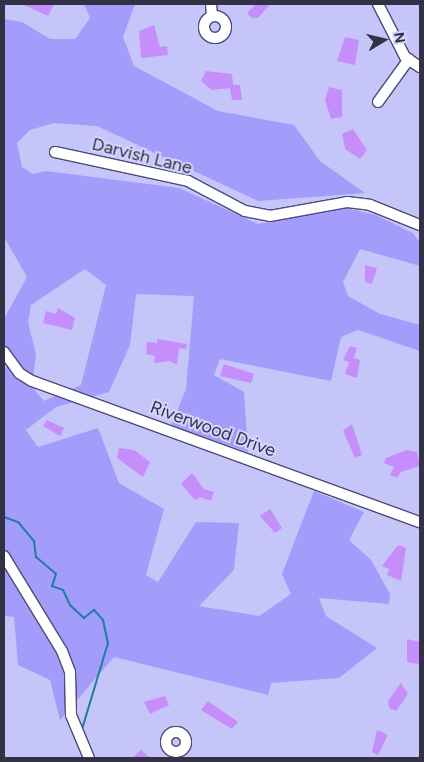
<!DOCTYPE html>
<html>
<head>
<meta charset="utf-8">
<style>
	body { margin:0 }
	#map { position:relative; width:424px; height:762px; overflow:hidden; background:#c6c5f9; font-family:Figtree,sans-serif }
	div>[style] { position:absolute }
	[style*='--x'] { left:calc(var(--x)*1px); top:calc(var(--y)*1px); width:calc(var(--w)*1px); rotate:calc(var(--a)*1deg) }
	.green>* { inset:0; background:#a39cfa }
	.stream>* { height:2px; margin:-1px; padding:0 1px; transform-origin:1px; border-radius:1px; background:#1e7e9e }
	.building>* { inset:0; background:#c58efb }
	.roads { filter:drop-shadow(1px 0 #4d4b77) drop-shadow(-1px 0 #4d4b77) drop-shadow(0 1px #4d4b77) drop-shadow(0 -1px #4d4b77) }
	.minor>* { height:10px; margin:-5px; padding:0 5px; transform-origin:5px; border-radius:5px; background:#fff }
	.minor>.ring { margin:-5px; padding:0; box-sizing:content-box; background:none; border:10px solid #fff; border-radius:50% }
	span { translate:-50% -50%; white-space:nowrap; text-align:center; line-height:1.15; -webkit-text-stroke:4px #d4d4fe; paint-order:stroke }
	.street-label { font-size:18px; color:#323145 }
	.frame { position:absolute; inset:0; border:5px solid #323145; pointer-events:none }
	.north { position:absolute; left:359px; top:15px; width:50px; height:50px; -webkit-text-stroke:4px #d4d4fe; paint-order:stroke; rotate:81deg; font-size:14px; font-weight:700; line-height:20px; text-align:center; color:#323145 }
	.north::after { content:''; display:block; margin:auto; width:18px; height:22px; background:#323145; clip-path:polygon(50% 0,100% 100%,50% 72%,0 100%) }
</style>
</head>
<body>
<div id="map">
	<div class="green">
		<div style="clip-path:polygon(evenodd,84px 4px,135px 4px,123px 37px,134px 66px,218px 111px,294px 125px,320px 161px,365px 193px,258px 201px,97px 126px,54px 123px,30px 130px,17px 143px,22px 167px,33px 174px,46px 171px,179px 188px,258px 224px,341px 207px,376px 215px,413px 233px,420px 243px,420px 266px,360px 249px,343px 282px,348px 296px,380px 314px,420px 325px,420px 351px,358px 330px,341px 337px,331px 381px,220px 359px,214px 375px,244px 392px,248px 452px,171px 426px,186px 389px,194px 296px,136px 294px,130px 345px,109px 392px,56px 407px,26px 430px,38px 447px,98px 428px,119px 483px,164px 509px,146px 575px,158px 582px,196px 522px,239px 523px,234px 570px,199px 606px,259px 616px,291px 594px,282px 574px,314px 491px,364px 512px,349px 540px,371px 560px,390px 594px,389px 604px,319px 598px,326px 616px,377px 648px,339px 678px,271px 683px,268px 695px,114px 657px,60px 720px,50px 680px,18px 665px,14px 617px,4px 616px,4px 371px,12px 357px,4px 344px,4px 319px,27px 277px,4px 237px,4px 19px,22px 22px,50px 39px,75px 39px,90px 18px,84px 4px,85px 269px,106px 285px,81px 385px,44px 401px,32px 387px,36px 354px,28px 323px,31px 305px,85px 269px)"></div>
	</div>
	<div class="stream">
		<div style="--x:4;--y:517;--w:15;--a:20"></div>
		<div style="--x:18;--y:522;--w:25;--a:50"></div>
		<div style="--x:34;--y:541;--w:16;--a:83"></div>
		<div style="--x:36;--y:557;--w:26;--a:40"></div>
		<div style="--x:56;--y:574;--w:13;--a:108"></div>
		<div style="--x:52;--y:586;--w:12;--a:20"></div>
		<div style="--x:63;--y:590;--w:17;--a:65"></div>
		<div style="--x:70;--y:605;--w:19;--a:43"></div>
		<div style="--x:84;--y:618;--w:13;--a:-39"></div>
		<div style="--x:94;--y:610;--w:13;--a:48"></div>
		<div style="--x:103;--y:620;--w:24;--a:78"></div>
		<div style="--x:108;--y:643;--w:90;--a:106.8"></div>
	</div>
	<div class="building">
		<div style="clip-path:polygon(22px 4px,54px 4px,48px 16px)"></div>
		<div style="clip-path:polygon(256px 4px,270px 4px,258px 18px,252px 18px,247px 13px)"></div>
		<div style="clip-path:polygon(154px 25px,160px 47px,167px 46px,168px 55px,141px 58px,139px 31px)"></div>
		<div style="clip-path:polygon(345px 37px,359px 40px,355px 65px,337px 61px)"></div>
		<div style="clip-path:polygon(206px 71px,232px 74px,233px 85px,240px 85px,242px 100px,232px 100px,230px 88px,212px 90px,201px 81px)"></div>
		<div style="clip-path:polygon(329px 87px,342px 90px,342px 117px,331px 119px,325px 100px)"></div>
		<div style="clip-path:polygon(353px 129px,367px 150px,360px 159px,345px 149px,342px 134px)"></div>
		<div style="clip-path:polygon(365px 265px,377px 268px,372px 284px,365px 282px)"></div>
		<div style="clip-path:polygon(58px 308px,75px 318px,72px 330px,43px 323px,46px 311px,56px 314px)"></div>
		<div style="clip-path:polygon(157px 339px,187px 344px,186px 349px,179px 348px,177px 365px,170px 361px,154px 363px,155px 356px,146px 354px,147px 342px,157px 343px)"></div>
		<div style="clip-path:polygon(350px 346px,357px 348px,354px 358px,360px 360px,357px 378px,345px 374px,349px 362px,343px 360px)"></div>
		<div style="clip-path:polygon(224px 364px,254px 374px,251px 383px,220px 376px)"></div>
		<div style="clip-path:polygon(47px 420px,64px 428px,60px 436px,43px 426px)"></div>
		<div style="clip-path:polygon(352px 424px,362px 455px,355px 458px,343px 431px)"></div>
		<div style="clip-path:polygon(119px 448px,134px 450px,150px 462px,143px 477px,117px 458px)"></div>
		<div style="clip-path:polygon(407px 450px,417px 452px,420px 466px,401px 472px,397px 478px,390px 475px,394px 467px,384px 463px,386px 458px)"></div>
		<div style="clip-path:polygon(192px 473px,204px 489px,214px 492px,211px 501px,200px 497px,195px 500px,181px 484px)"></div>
		<div style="clip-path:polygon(270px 509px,282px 528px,275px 533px,260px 516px)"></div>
		<div style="clip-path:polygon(398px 545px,406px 548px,401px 581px,387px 575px,389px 569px,382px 566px)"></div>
		<div style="clip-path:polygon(407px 639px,420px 642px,420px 664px,407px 662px)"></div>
		<div style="clip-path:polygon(401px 683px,408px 694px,396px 711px,389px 708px,388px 701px)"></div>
		<div style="clip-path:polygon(165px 696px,169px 705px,150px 714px,144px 702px)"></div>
		<div style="clip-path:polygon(208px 701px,238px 722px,232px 729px,201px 710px)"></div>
		<div style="clip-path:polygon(377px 730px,388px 735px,378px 755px,372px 752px)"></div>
		<div style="clip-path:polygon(141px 750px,150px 758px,132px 758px)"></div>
	</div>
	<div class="roads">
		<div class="minor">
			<div style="--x:211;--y:4;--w:12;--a:85"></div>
			<div style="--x:378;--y:4;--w:59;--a:63"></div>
			<div style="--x:405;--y:57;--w:18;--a:34"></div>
			<div class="ring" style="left:204px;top:16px;width:12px;height:12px"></div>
			<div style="--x:378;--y:102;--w:53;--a:-54.2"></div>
			<div style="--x:55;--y:152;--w:136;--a:12.3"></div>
			<div style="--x:188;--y:181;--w:64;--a:27.8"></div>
			<div style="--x:245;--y:211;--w:25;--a:11"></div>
			<div style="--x:270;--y:216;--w:78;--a:-10.3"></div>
			<div style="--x:347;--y:202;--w:23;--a:7"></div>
			<div style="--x:370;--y:205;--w:54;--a:21.8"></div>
			<div style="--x:4;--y:352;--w:26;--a:54"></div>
			<div style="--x:19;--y:373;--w:15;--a:32"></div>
			<div style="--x:32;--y:381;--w:413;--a:20"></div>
			<div style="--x:4;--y:556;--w:111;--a:58.6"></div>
			<div style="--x:62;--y:651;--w:22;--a:69"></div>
			<div style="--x:70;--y:672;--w:43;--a:88.7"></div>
			<div style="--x:71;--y:715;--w:47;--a:67.3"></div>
			<div class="ring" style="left:166px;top:732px;width:10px;height:10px"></div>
		</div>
	</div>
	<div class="street-label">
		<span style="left:142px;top:156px;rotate:14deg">Darvish Lane</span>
		<span style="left:213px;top:429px;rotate:20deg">Riverwood Drive</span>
	</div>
	<div class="frame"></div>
	<div class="north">N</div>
</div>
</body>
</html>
